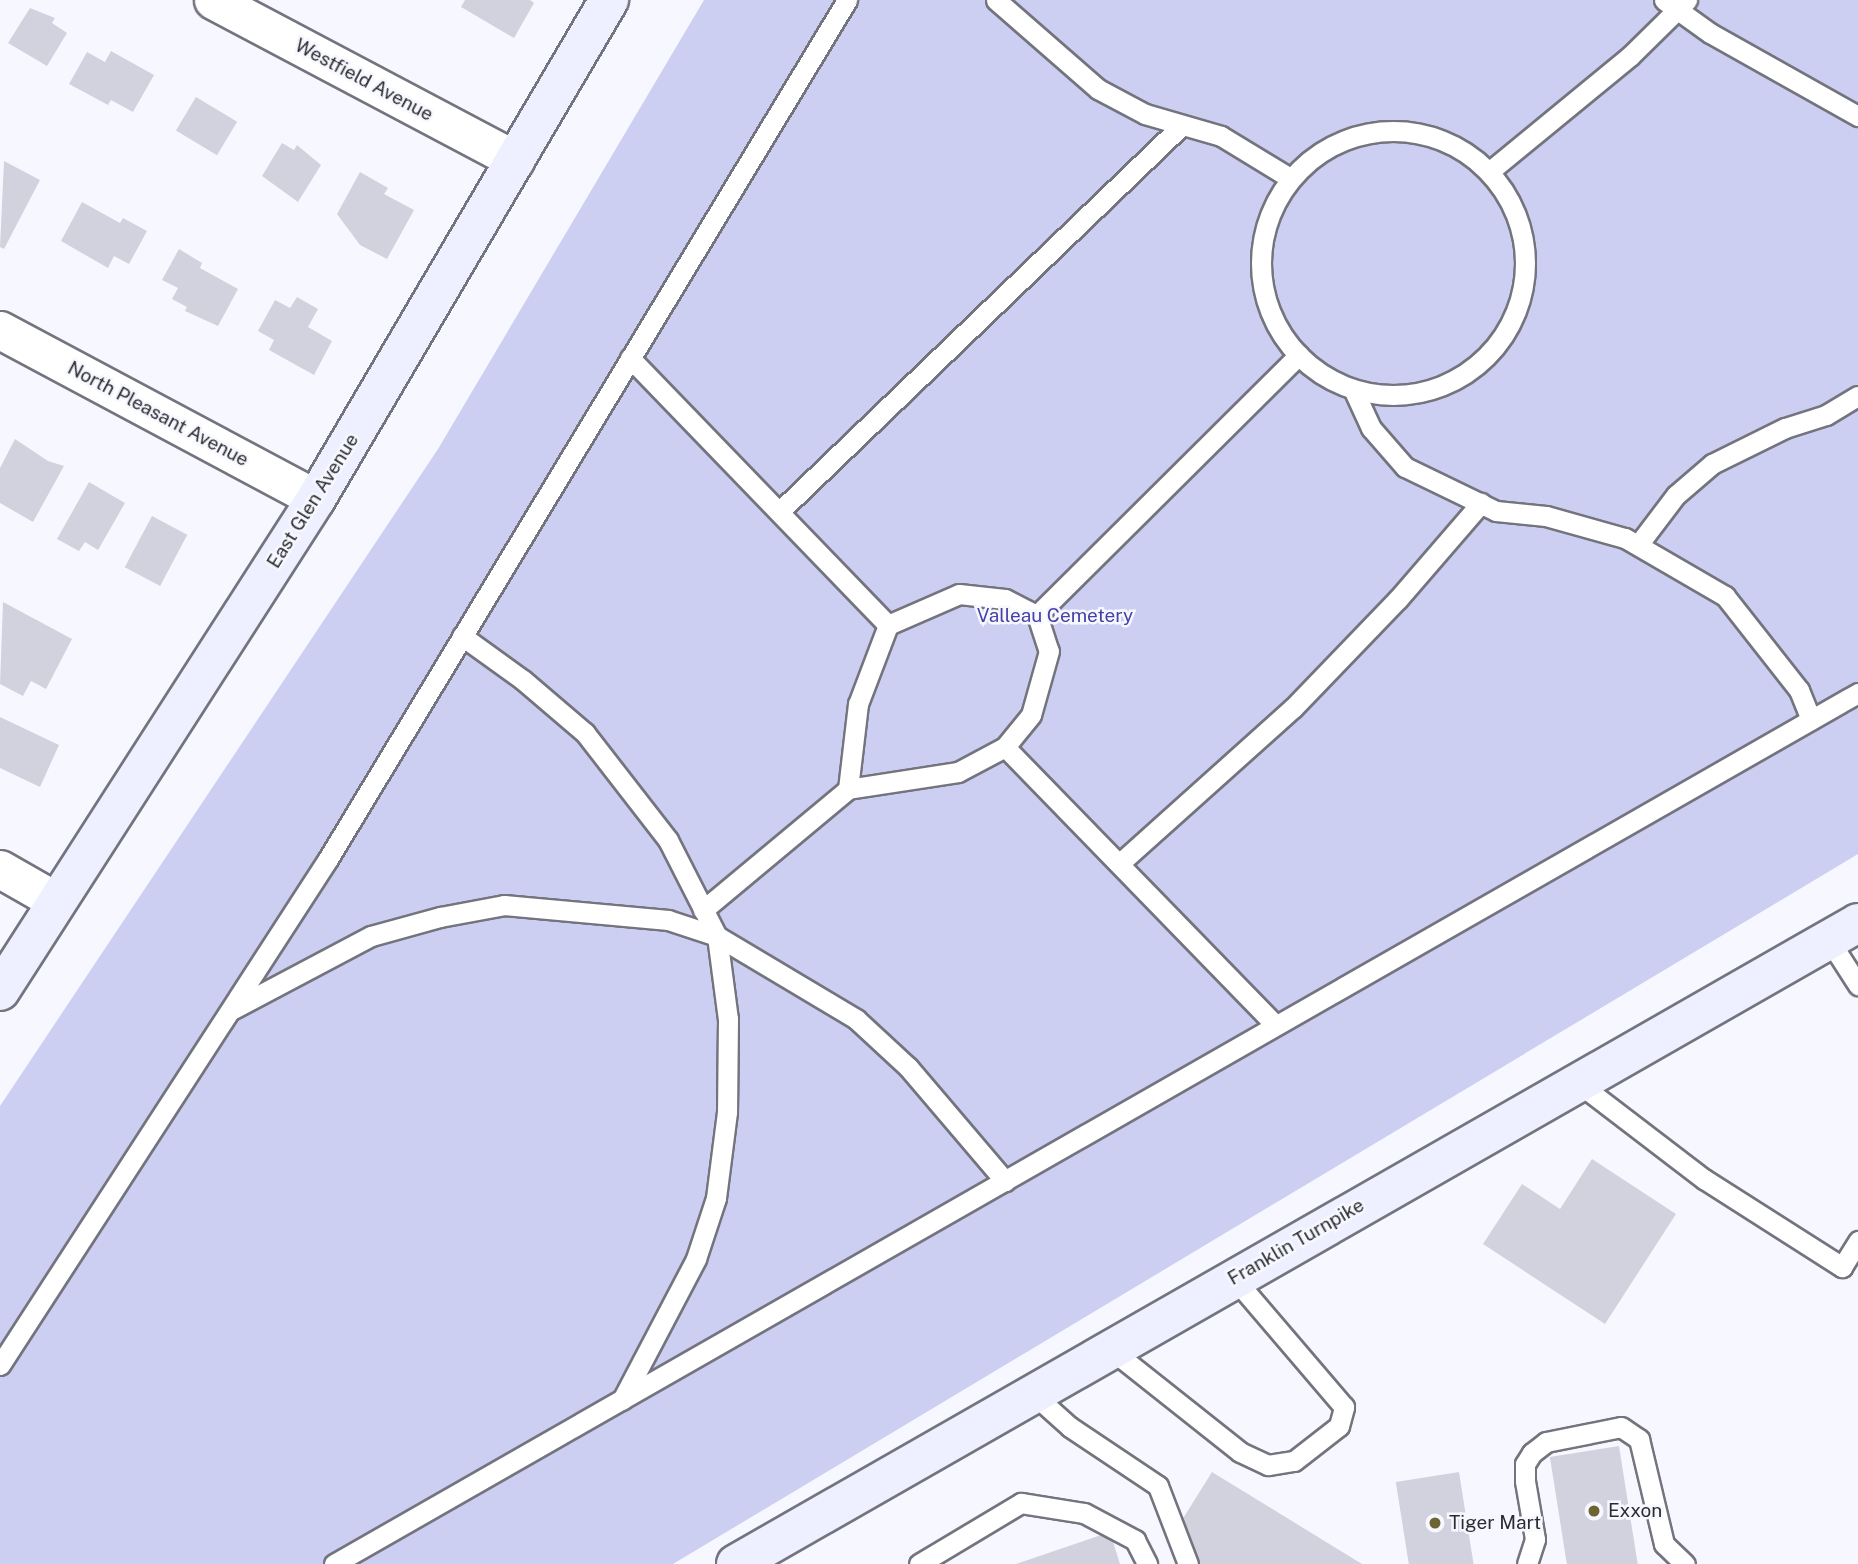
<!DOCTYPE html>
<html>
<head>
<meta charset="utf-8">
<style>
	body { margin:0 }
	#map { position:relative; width:1858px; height:1564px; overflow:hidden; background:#f7f8ff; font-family:"Public Sans",sans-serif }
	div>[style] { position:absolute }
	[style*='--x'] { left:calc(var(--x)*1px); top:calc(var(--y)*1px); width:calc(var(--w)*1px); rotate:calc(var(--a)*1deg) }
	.green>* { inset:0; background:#cccff1 }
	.building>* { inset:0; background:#d1d2dd; transform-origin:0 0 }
	.roads { filter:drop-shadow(2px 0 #73747e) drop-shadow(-2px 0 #73747e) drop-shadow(0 2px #73747e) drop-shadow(0 -2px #73747e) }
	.lane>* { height:19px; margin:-9.5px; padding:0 9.5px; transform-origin:9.5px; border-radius:9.5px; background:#fff }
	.lane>.ring { margin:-9.5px; padding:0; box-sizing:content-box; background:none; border:19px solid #fff; border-radius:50% }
	.street>* { height:37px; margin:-18.5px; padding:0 18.5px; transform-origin:18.5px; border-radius:18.5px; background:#fff }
	.secondary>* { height:38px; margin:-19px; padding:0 19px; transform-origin:19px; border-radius:19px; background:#eeefff }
	.dots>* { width:19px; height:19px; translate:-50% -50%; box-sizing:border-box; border:4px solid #f7f8ff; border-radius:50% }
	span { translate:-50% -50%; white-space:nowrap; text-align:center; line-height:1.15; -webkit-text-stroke:5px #f7f8ff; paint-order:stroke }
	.street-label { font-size:19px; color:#2c2c30 }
	.park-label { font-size:19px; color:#4841a4 }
	.poi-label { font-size:19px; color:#2c2c30 }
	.left { translate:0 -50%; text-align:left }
</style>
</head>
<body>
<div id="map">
	<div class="green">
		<div style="clip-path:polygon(704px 0,1858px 0,1858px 854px,673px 1564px,0 1564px,0 1106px,438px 449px)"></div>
	</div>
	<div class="building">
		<div style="clip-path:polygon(465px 0,530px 0,534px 3px,514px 38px,461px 7px)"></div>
		<div style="clip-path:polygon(30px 8px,55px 18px,52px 23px,67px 33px,47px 66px,8px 43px)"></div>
		<div style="clip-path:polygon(111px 51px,154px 75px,133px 112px,111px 100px,108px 105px,69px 84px,87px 52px,105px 62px)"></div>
		<div style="left:196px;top:97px;width:48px;height:39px;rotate:31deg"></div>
		<div style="clip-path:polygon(282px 143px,294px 150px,297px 145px,321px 165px,298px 202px,262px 176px)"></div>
		<div style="clip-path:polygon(4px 161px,40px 180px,4px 249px,0 247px)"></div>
		<div style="clip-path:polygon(360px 172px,388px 188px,384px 194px,414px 210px,387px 259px,360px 245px,337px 214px)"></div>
		<div style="clip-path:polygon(82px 202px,120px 223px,123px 218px,147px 231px,129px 264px,114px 256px,108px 268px,61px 241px)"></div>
		<div style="clip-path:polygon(179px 249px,202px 263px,200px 268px,238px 289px,218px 326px,185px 311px,187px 307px,172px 299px,178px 288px,162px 280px)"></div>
		<div style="clip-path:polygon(297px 297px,318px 309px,308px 327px,332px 341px,314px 375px,269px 350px,274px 340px,258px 331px,275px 300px,290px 308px)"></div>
		<div style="clip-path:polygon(15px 439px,48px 461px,64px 466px,33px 522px,0 503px,0 468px)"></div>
		<div style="clip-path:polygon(89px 482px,125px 503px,98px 550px,85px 542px,79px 551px,57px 539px)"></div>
		<div style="left:152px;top:516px;width:40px;height:58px;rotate:28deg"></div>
		<div style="clip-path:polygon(3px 602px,72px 639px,46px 689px,31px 681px,23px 696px,0 684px)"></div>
		<div style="clip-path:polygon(0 717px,59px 745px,40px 787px,0 768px)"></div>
		<div style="clip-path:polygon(1592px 1159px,1676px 1214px,1605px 1324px,1483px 1244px,1522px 1184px,1560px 1209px)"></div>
		<div style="left:1619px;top:1446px;width:120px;height:70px;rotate:81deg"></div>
		<div style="clip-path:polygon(1212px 1472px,1362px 1564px,1197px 1564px,1182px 1520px)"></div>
		<div style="left:1459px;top:1472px;width:93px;height:64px;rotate:81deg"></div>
		<div style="clip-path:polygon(1110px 1532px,1120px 1564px,1016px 1564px)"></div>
	</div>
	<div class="roads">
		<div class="lane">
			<div style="--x:996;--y:0;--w:135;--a:41.1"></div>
			<div style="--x:1098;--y:89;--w:53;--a:28"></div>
			<div style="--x:1145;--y:114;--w:79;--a:16.1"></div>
			<div style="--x:1221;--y:136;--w:81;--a:31.3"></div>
			<div style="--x:1664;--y:0;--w:57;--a:35.7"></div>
			<div style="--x:1710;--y:33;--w:170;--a:29.3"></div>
			<div class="ring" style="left:1261px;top:131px;width:245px;height:245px"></div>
			<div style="--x:1490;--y:171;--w:181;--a:-39.4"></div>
			<div style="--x:1630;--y:56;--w:80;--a:-44.5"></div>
			<div style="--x:630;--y:358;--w:371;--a:46"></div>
			<div style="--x:1354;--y:391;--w:41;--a:65.3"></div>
			<div style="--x:1371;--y:428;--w:52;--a:48.9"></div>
			<div style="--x:1405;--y:467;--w:101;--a:25.8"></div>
			<div style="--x:1496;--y:511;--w:50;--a:5.7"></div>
			<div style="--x:1546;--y:516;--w:82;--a:15.6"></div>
			<div style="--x:1625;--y:538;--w:116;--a:30.1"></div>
			<div style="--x:1725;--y:596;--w:120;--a:51.8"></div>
			<div style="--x:1799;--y:690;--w:32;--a:68"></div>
			<div style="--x:780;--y:511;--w:554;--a:-43.83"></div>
			<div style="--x:1638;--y:545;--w:63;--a:-52.8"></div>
			<div style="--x:1676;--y:495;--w:48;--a:-40.7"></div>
			<div style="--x:1712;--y:464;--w:81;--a:-26.3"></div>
			<div style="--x:1785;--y:428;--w:43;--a:-17.6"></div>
			<div style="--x:1826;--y:415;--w:37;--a:-31"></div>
			<div style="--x:959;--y:594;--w:46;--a:6.2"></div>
			<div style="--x:1005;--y:599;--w:36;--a:27"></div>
			<div style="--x:1037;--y:615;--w:38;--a:72"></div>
			<div style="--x:1049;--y:651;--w:66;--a:105.7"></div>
			<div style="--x:1031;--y:715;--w:41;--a:129.1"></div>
			<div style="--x:1005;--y:747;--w:53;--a:152"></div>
			<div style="--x:958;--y:772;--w:111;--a:171.2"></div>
			<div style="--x:848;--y:789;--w:86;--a:-83.3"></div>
			<div style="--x:858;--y:704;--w:85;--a:-69.2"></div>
			<div style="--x:888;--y:625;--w:77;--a:-23.6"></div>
			<div style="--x:1037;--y:615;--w:369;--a:-44.8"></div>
			<div style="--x:462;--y:636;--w:75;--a:35.8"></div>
			<div style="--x:523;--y:680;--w:82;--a:40.5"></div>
			<div style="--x:585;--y:733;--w:135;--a:52.2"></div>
			<div style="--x:668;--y:840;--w:108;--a:63"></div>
			<div style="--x:717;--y:936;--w:84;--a:82.5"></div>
			<div style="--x:728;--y:1019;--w:93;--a:90.6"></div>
			<div style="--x:727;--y:1112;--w:87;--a:97.3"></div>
			<div style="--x:716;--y:1198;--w:64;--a:108.2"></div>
			<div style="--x:696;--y:1259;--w:159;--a:117.7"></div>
			<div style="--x:1005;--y:747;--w:388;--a:45.8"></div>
			<div style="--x:1120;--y:863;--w:232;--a:-41.9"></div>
			<div style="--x:1293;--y:708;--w:151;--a:-46.1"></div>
			<div style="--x:1398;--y:599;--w:127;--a:-49.2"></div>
			<div style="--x:703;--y:910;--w:189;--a:-39.8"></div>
			<div style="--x:1829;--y:940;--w:54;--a:57.2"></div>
			<div style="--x:233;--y:1009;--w:156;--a:-27.9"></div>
			<div style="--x:371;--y:936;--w:72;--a:-15.4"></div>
			<div style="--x:440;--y:917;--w:65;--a:-10.6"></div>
			<div style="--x:504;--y:905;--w:165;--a:5.2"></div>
			<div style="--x:668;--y:920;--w:52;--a:18.1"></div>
			<div style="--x:717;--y:936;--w:162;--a:30.8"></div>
			<div style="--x:856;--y:1019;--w:71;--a:42.7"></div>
			<div style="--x:908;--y:1067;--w:150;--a:49.6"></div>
			<div style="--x:1577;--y:1082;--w:160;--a:37.4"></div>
			<div style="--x:1704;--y:1179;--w:164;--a:32.5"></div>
			<div style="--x:1842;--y:1267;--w:31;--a:-58"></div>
			<div style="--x:1109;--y:1348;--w:167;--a:38.4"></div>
			<div style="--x:1240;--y:1452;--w:31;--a:25"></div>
			<div style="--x:1268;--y:1465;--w:26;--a:-9"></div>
			<div style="--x:1294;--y:1461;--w:57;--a:-37.9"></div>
			<div style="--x:1339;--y:1426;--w:20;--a:-75"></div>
			<div style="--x:1344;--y:1407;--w:170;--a:-130.5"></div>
			<div style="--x:0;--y:1365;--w:603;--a:-57.05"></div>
			<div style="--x:328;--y:859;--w:1004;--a:-58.86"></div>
			<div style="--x:1032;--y:1393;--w:51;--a:41.8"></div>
			<div style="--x:1070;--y:1427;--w:106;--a:33.8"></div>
			<div style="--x:1158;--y:1486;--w:84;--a:69"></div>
			<div style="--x:334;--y:1564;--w:1755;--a:-29.75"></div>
			<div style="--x:919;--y:1564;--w:119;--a:-30.9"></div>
			<div style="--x:1021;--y:1503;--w:64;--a:9"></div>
			<div style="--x:1084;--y:1513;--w:58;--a:27.9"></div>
			<div style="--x:1135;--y:1540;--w:27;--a:63"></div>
			<div style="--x:1527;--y:1564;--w:26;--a:-72"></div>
			<div style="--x:1535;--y:1539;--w:59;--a:-99.8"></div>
			<div style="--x:1525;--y:1481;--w:17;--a:-90"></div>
			<div style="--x:1525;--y:1464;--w:13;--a:-58"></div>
			<div style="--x:1532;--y:1453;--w:18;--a:-38"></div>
			<div style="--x:1546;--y:1442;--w:76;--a:-11.3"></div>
			<div style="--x:1621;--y:1427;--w:22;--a:34"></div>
			<div style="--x:1639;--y:1439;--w:108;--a:76.6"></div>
			<div style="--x:1664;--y:1544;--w:29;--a:44"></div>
		</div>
		<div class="street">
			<div style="--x:213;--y:0;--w:342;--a:27.9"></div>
			<div style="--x:0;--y:330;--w:358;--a:28.1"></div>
			<div style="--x:0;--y:869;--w:64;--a:29.7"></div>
		</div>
		<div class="secondary">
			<div style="--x:0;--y:991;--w:585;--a:-57.29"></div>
			<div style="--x:316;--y:499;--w:579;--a:-59.58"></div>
			<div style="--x:736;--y:1564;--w:1292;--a:-29.74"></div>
		</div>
	</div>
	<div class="dots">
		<div style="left:1594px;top:1511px;background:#6c6531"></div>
		<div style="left:1435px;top:1523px;background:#6c6531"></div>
	</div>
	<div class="street-label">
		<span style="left:364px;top:80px;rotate:28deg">Westfield Avenue</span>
		<span style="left:158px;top:414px;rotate:28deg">North Pleasant Avenue</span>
		<span style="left:313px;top:501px;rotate:-58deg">East Glen Avenue</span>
		<span style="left:1296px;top:1242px;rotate:-30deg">Franklin Turnpike</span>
	</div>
	<div class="park-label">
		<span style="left:1055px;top:616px">Valleau Cemetery</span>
	</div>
	<div class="poi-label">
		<span class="left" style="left:1608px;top:1511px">Exxon</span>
		<span class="left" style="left:1449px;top:1523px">Tiger Mart</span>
	</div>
</div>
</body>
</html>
